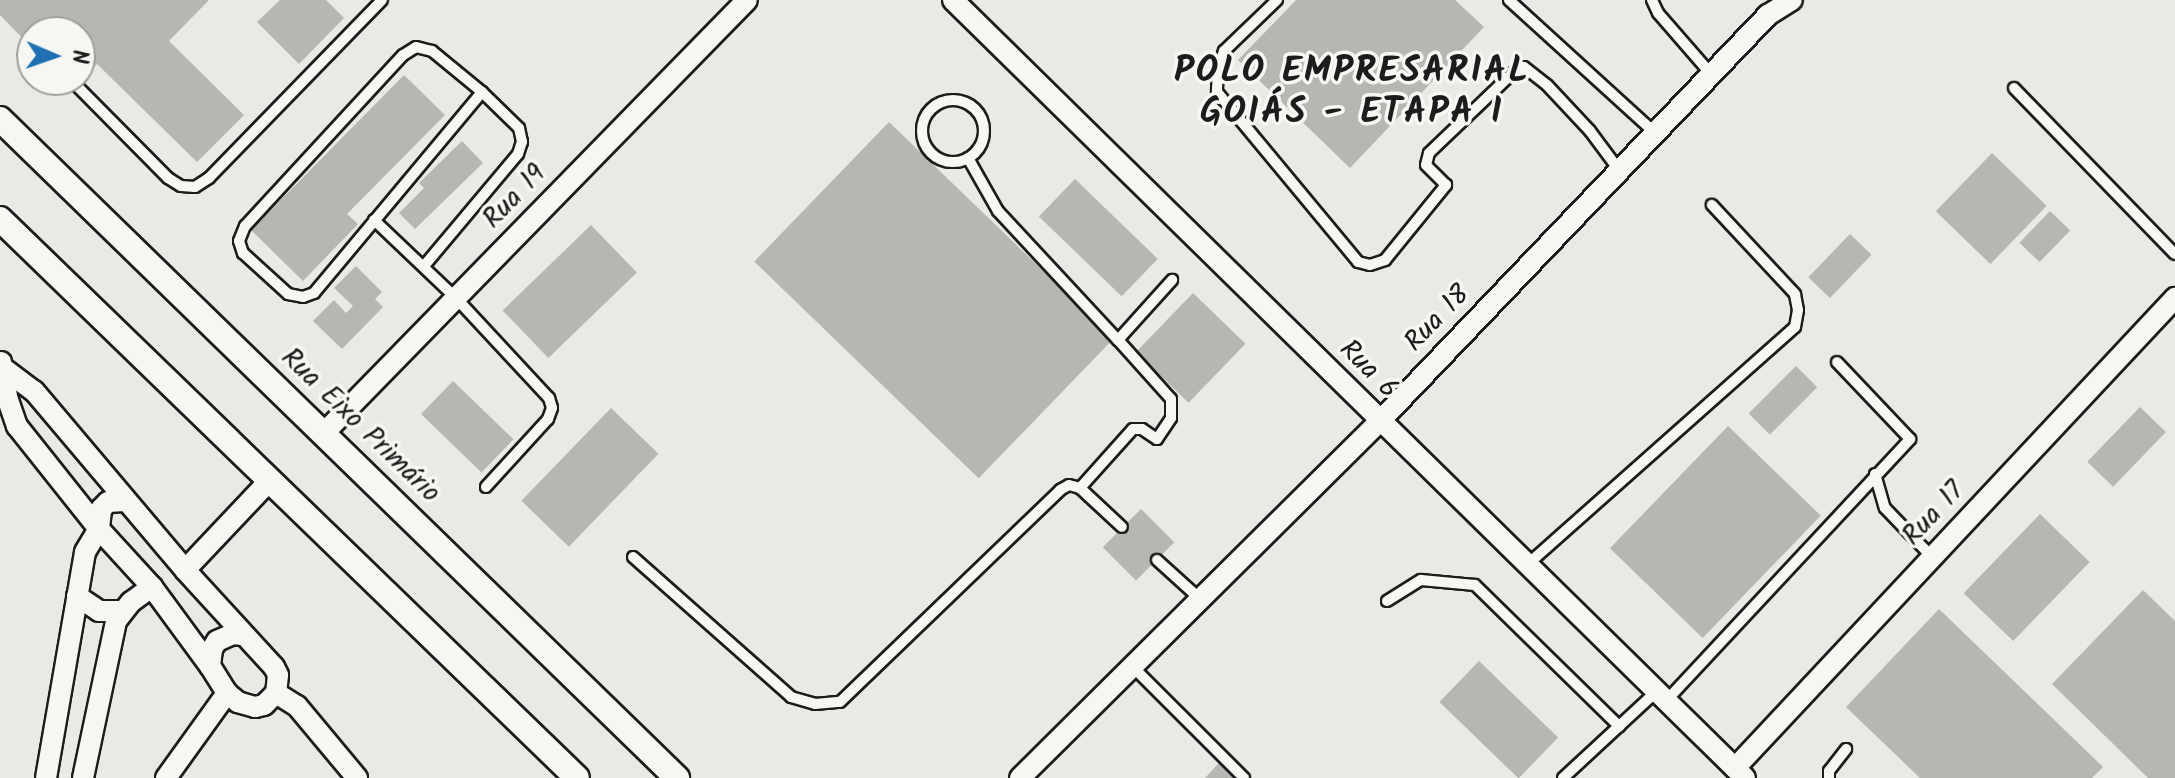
<!DOCTYPE html>
<html>
<head>
<meta charset="utf-8">
<style>
	body { margin:0 }
	#map { position:relative; width:2175px; height:778px; overflow:hidden; background:#e9e9e5; font-family:Kalam,sans-serif }
	div>[style] { position:absolute }
	[style*='--x'] { left:calc(var(--x)*1px); top:calc(var(--y)*1px); width:calc(var(--w)*1px); rotate:calc(var(--a)*1deg) }
	.building>* { inset:0; background:#b6b6b3; transform-origin:0 0 }
	.roads { filter:drop-shadow(2px 0 #1c1c1c) drop-shadow(-2px 0 #1c1c1c) drop-shadow(0 2px #1c1c1c) drop-shadow(0 -2px #1c1c1c) }
	.service>* { height:10px; margin:-5px; padding:0 5px; transform-origin:5px; border-radius:5px; background:#f6f6f2 }
	.service>.ring { margin:-5px; padding:0; box-sizing:content-box; background:none; border:10px solid #f6f6f2; border-radius:50% }
	.minor>* { height:20px; margin:-10px; padding:0 10px; transform-origin:10px; border-radius:10px; background:#f6f6f2 }
	.tertiary>* { height:24px; margin:-12px; padding:0 12px; transform-origin:12px; border-radius:12px; background:#f6f6f2 }
	span { translate:-50% -50%; white-space:nowrap; text-align:center; line-height:1.15; -webkit-text-stroke:7px #f6f6f2; paint-order:stroke }
	.street-label { font-size:28px; color:#1c1c1c }
	.district-label { font-size:36px; color:#1c1c1c; font-weight:700; letter-spacing:2px }
	.north { position:absolute; left:16px; top:16px; width:80px; height:80px; box-sizing:border-box; background:#f6f6f2; border:2px solid #9f9f9c; border-radius:50%; rotate:92deg; font-size:22px; font-weight:700; line-height:32px; text-align:center; color:#1c1c1c }
	.north::after { content:''; display:block; margin:auto; width:28px; height:36px; background:#1f6fb2; clip-path:polygon(50% 0,100% 100%,50% 72%,0 100%) }
</style>
</head>
<body>
<div id="map">
	<div class="building">
		<div style="clip-path:polygon(0 0,209px 0,169px 41px,244px 115px,197px 162px,97px 64px,72px 89px,64px 80px,80px 80px,80px 32px,32px 32px,32px 48px,0 15px)"></div>
		<div style="clip-path:polygon(280px 0,326px 0,344px 18px,299px 64px,257px 22px)"></div>
		<div style="clip-path:polygon(1296px 0,1455px 0,1484px 27px,1350px 168px,1238px 60px)"></div>
		<div style="clip-path:polygon(404px 75px,445px 115px,347px 214px,358px 224px,303px 281px,251px 230px)"></div>
		<div style="left:889px;top:122px;width:312px;height:194px;rotate:44deg"></div>
		<div style="clip-path:polygon(462px 141px,483px 163px,415px 229px,399px 213px,424px 188px,419px 183px)"></div>
		<div style="left:1992px;top:153px;width:76px;height:81px;rotate:44deg"></div>
		<div style="left:1075px;top:179px;width:115px;height:52px;rotate:44deg"></div>
		<div style="left:2050px;top:211px;width:28px;height:44px;rotate:44deg"></div>
		<div style="left:591px;top:225px;width:66px;height:123px;rotate:46deg"></div>
		<div style="left:1850px;top:234px;width:30px;height:60px;rotate:44deg"></div>
		<div style="clip-path:polygon(356px 266px,382px 292px,375px 299px,383px 307px,342px 349px,313px 321px,334px 300px,346px 313px,353px 306px,334px 288px)"></div>
		<div style="left:1193px;top:293px;width:73px;height:82px;rotate:44deg"></div>
		<div style="left:1796px;top:366px;width:30px;height:67px;rotate:45deg"></div>
		<div style="left:453px;top:381px;width:84px;height:46px;rotate:44deg"></div>
		<div style="left:2140px;top:407px;width:36px;height:76px;rotate:44deg"></div>
		<div style="left:611px;top:408px;width:66px;height:129px;rotate:44deg"></div>
		<div style="left:1728px;top:426px;width:129px;height:170px;rotate:44deg"></div>
		<div style="left:1141px;top:509px;width:47px;height:54px;rotate:45deg"></div>
		<div style="left:2040px;top:514px;width:69px;height:110px;rotate:44deg"></div>
		<div style="clip-path:polygon(2143px 590px,2175px 621px,2175px 778px,2148px 778px,2052px 684px)"></div>
		<div style="clip-path:polygon(1939px 609px,2103px 767px,2092px 778px,1920px 778px,1846px 707px)"></div>
		<div style="left:1479px;top:661px;width:110px;height:57px;rotate:44deg"></div>
		<div style="clip-path:polygon(1219px 763px,1234px 778px,1205px 778px)"></div>
	</div>
	<div class="roads">
		<div class="service">
			<div style="--x:1277;--y:0;--w:74;--a:136.1"></div>
			<div style="--x:1224;--y:51;--w:20;--a:108"></div>
			<div style="--x:1218;--y:70;--w:22;--a:93"></div>
			<div style="--x:1217;--y:92;--w:221;--a:50.3"></div>
			<div style="--x:1358;--y:262;--w:12;--a:14"></div>
			<div style="--x:1370;--y:265;--w:16;--a:-18"></div>
			<div style="--x:1385;--y:260;--w:97;--a:-50.9"></div>
			<div style="--x:1446;--y:185;--w:28;--a:-135"></div>
			<div style="--x:1426;--y:165;--w:12;--a:-76"></div>
			<div style="--x:1429;--y:153;--w:122;--a:-43.7"></div>
			<div style="--x:1517;--y:69;--w:7;--a:-16"></div>
			<div style="--x:1524;--y:67;--w:29;--a:38"></div>
			<div style="--x:1547;--y:85;--w:63;--a:46.9"></div>
			<div style="--x:1590;--y:131;--w:49;--a:53.4"></div>
			<div style="--x:1509;--y:0;--w:197;--a:42.3"></div>
			<div style="--x:1652;--y:0;--w:14;--a:65"></div>
			<div style="--x:1658;--y:13;--w:81;--a:49"></div>
			<div style="--x:76;--y:85;--w:131;--a:45.3"></div>
			<div style="--x:168;--y:178;--w:15;--a:32"></div>
			<div style="--x:181;--y:186;--w:14;--a:4"></div>
			<div style="--x:195;--y:187;--w:17;--a:-33"></div>
			<div style="--x:209;--y:178;--w:248;--a:-45.8"></div>
			<div style="--x:2014;--y:88;--w:231;--a:45.9"></div>
			<div class="ring" style="left:922px;top:100px;width:52px;height:52px"></div>
			<div style="--x:968;--y:158;--w:61;--a:60.5"></div>
			<div style="--x:998;--y:211;--w:176;--a:47.1"></div>
			<div style="--x:374;--y:220;--w:113;--a:43.6"></div>
			<div style="--x:456;--y:298;--w:137;--a:47.1"></div>
			<div style="--x:549;--y:398;--w:10;--a:73"></div>
			<div style="--x:552;--y:408;--w:12;--a:110"></div>
			<div style="--x:548;--y:419;--w:92;--a:132.4"></div>
			<div style="--x:424;--y:266;--w:146;--a:-50"></div>
			<div style="--x:518;--y:154;--w:13;--a:-72"></div>
			<div style="--x:522;--y:142;--w:14;--a:-102"></div>
			<div style="--x:519;--y:128;--w:52;--a:-135.8"></div>
			<div style="--x:482;--y:92;--w:65;--a:-140.6"></div>
			<div style="--x:432;--y:51;--w:16;--a:-166"></div>
			<div style="--x:416;--y:47;--w:15;--a:148"></div>
			<div style="--x:403;--y:55;--w:233;--a:132.7"></div>
			<div style="--x:245;--y:226;--w:16;--a:112"></div>
			<div style="--x:239;--y:241;--w:13;--a:72"></div>
			<div style="--x:243;--y:253;--w:61;--a:42.3"></div>
			<div style="--x:288;--y:294;--w:15;--a:11"></div>
			<div style="--x:303;--y:297;--w:12;--a:-20"></div>
			<div style="--x:314;--y:293;--w:262;--a:-50.1"></div>
			<div style="--x:1875;--y:474;--w:35;--a:74"></div>
			<div style="--x:1885;--y:508;--w:68;--a:46.2"></div>
			<div style="--x:1080;--y:488;--w:79;--a:-48.1"></div>
			<div style="--x:1133;--y:429;--w:9;--a:0"></div>
			<div style="--x:1142;--y:429;--w:18;--a:34"></div>
			<div style="--x:1157;--y:439;--w:25;--a:-56"></div>
			<div style="--x:1171;--y:418;--w:19;--a:-90"></div>
			<div style="--x:1171;--y:399;--w:79;--a:-131.9"></div>
			<div style="--x:1118;--y:340;--w:81;--a:-48"></div>
			<div style="--x:633;--y:557;--w:211;--a:41.5"></div>
			<div style="--x:791;--y:697;--w:25;--a:16"></div>
			<div style="--x:815;--y:704;--w:25;--a:-5"></div>
			<div style="--x:840;--y:702;--w:306;--a:-43.9"></div>
			<div style="--x:1060;--y:490;--w:10;--a:-29"></div>
			<div style="--x:1069;--y:485;--w:11;--a:15"></div>
			<div style="--x:1080;--y:488;--w:57;--a:42.9"></div>
			<div style="--x:1157;--y:560;--w:58;--a:42.2"></div>
			<div style="--x:1528;--y:564;--w:357;--a:-41.6"></div>
			<div style="--x:1795;--y:327;--w:17;--a:-80"></div>
			<div style="--x:1798;--y:310;--w:16;--a:-101"></div>
			<div style="--x:1795;--y:294;--w:122;--a:-133"></div>
			<div style="--x:1387;--y:601;--w:40;--a:-32"></div>
			<div style="--x:1421;--y:580;--w:54;--a:5.3"></div>
			<div style="--x:1475;--y:585;--w:202;--a:44.4"></div>
			<div style="--x:1133;--y:667;--w:157;--a:45"></div>
			<div style="--x:1666;--y:701;--w:358;--a:-47"></div>
			<div style="--x:1910;--y:439;--w:106;--a:-133.5"></div>
			<div style="--x:1563;--y:778;--w:128;--a:-42.8"></div>
			<div style="--x:1829;--y:778;--w:7;--a:-90"></div>
			<div style="--x:1829;--y:771;--w:28;--a:-52"></div>
		</div>
		<div class="minor">
			<div style="--x:953;--y:0;--w:1110;--a:44.49"></div>
			<div style="--x:1;--y:362;--w:39;--a:80"></div>
			<div style="--x:8;--y:400;--w:28;--a:71"></div>
			<div style="--x:17;--y:426;--w:132;--a:51.5"></div>
			<div style="--x:99;--y:529;--w:79;--a:47.6"></div>
			<div style="--x:152;--y:587;--w:98;--a:53.7"></div>
			<div style="--x:3;--y:368;--w:39;--a:37"></div>
			<div style="--x:34;--y:391;--w:234;--a:49.8"></div>
			<div style="--x:185;--y:570;--w:132;--a:47.5"></div>
			<div style="--x:274;--y:667;--w:9;--a:63"></div>
			<div style="--x:278;--y:675;--w:18;--a:96"></div>
			<div style="--x:276;--y:693;--w:17;--a:135"></div>
			<div style="--x:264;--y:705;--w:9;--a:167"></div>
			<div style="--x:255;--y:707;--w:18;--a:-164"></div>
			<div style="--x:238;--y:702;--w:14;--a:-141"></div>
			<div style="--x:227;--y:693;--w:32;--a:-122"></div>
			<div style="--x:210;--y:666;--w:17;--a:-83"></div>
			<div style="--x:212;--y:649;--w:9;--a:-58"></div>
			<div style="--x:217;--y:641;--w:17;--a:-24"></div>
			<div style="--x:233;--y:634;--w:9;--a:6"></div>
			<div style="--x:324;--y:433;--w:605;--a:-45.67"></div>
			<div style="--x:185;--y:570;--w:124;--a:-46.6"></div>
			<div style="--x:77;--y:596;--w:27;--a:34"></div>
			<div style="--x:99;--y:611;--w:23;--a:0"></div>
			<div style="--x:276;--y:693;--w:25;--a:32"></div>
			<div style="--x:297;--y:706;--w:94;--a:50.2"></div>
			<div style="--x:1735;--y:768;--w:644;--a:-46.89"></div>
			<div style="--x:46;--y:778;--w:229;--a:-80.2"></div>
			<div style="--x:85;--y:552;--w:27;--a:-59"></div>
			<div style="--x:99;--y:529;--w:20;--a:-84"></div>
			<div style="--x:101;--y:509;--w:10;--a:-45"></div>
			<div style="--x:108;--y:502;--w:17;--a:-3"></div>
			<div style="--x:83;--y:778;--w:160;--a:-78.1"></div>
			<div style="--x:116;--y:621;--w:24;--a:-52"></div>
			<div style="--x:131;--y:602;--w:26;--a:-36"></div>
			<div style="--x:166;--y:778;--w:105;--a:-54.3"></div>
			<div style="--x:1020;--y:778;--w:507;--a:-44.76"></div>
			<div style="--x:1380;--y:421;--w:562;--a:-46.3"></div>
			<div style="--x:1768;--y:15;--w:28;--a:-32"></div>
		</div>
		<div class="tertiary">
			<div style="--x:0;--y:119;--w:945;--a:44.23"></div>
			<div style="--x:0;--y:219;--w:803;--a:44.09"></div>
		</div>
	</div>
	<div class="street-label">
		<span style="left:515px;top:197px;rotate:-46deg">Rua 19</span>
		<span style="left:1438px;top:319px;rotate:-46deg">Rua 18</span>
		<span style="left:1368px;top:370px;rotate:45deg">Rua 6</span>
		<span style="left:360px;top:426px;rotate:44deg">Rua Eixo Primário</span>
		<span style="left:1934px;top:514px;rotate:-47deg">Rua 17</span>
	</div>
	<div class="district-label">
		<span style="left:1352px;top:92px">POLO EMPRESARIAL<br>GOIÁS - ETAPA I</span>
	</div>
	<div class="north">N</div>
</div>
</body>
</html>
